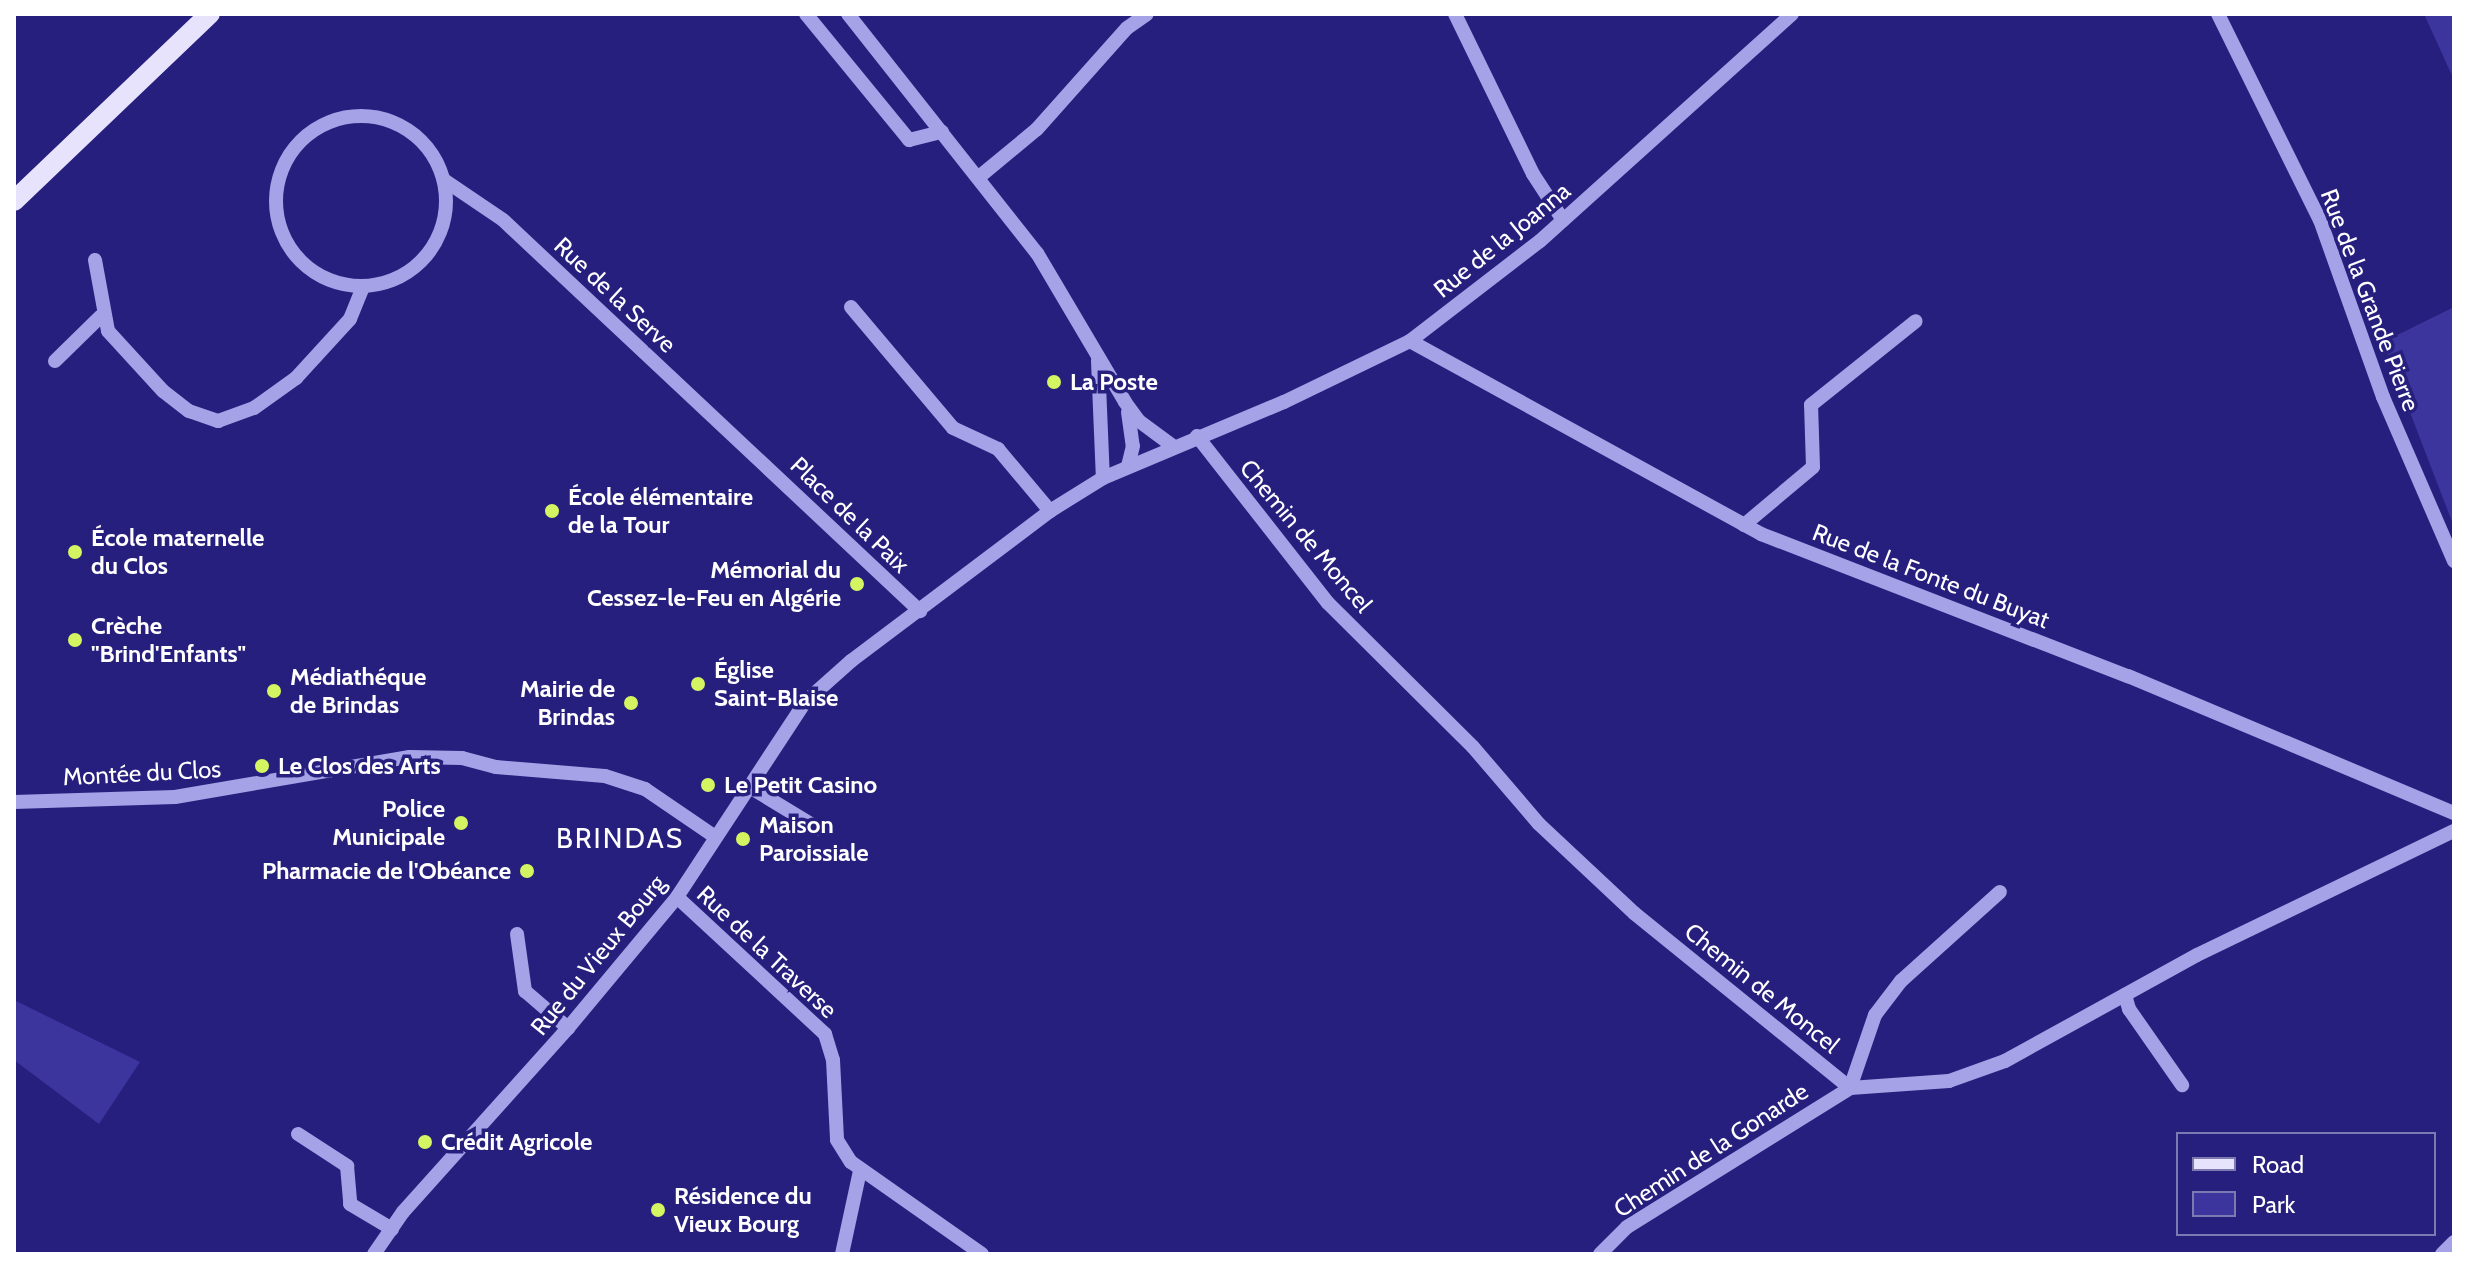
<!DOCTYPE html>
<html>
<head>
<meta charset="utf-8">
<style>
	body { margin:0 }
	#map { position:relative; width:2468px; height:1268px; overflow:hidden; background:#271f7d; font-family:Cabin,sans-serif }
	div>[style] { position:absolute }
	[style*='--x'] { left:calc(var(--x)*1px); top:calc(var(--y)*1px); width:calc(var(--w)*1px); rotate:calc(var(--a)*1deg) }
	.green>* { inset:0; background:#3c359d }
	.minor>* { height:14px; margin:-7px; padding:0 7px; transform-origin:7px; border-radius:7px; background:#a6a2e7 }
	.minor>.ring { margin:-7px; padding:0; box-sizing:content-box; background:none; border:14px solid #a6a2e7; border-radius:50% }
	.major>* { height:20px; margin:-10px; padding:0 10px; transform-origin:10px; border-radius:10px; background:#e7e3fd }
	.dots>* { width:22px; height:22px; translate:-50% -50%; box-sizing:border-box; border:4px solid #271f7d; border-radius:50% }
	span { translate:-50% -50%; white-space:nowrap; text-align:center; line-height:1.15; -webkit-text-stroke:7px #271f7d; paint-order:stroke }
	.street-label { font-size:24px; color:#fff }
	.poi-label { font-size:24px; color:#fff; font-weight:700 }
	.left { translate:0 -50%; text-align:left }
	.right { translate:-100% -50%; text-align:right }
	.quarter-label { font-size:28px; color:#fff; letter-spacing:2px }
	.frame { position:absolute; inset:0; border:16px solid #fff; pointer-events:none }
	.legend { position:absolute; left:2176px; top:1132px; width:260px; height:104px; box-sizing:border-box; background:#271f7d; border:2px solid #7d79b1; margin:0; padding:10px 14px; list-style:none; font-size:24px; color:#fff }
	.legend li { display:flex; align-items:center; gap:16px; height:40px }
	.legend b { width:40px; border:2px solid #7d79b1 }
</style>
</head>
<body>
<div id="map">
	<div class="green">
		<div style="clip-path:polygon(2424px 14px,2454px 14px,2454px 80px)"></div>
		<div style="clip-path:polygon(2454px 307px,2454px 527px,2383px 342px)"></div>
		<div style="clip-path:polygon(14px 1000px,140px 1062px,99px 1124px,14px 1060px)"></div>
	</div>
	<div class="minor">
		<div style="--x:806;--y:14;--w:163;--a:50.7"></div>
		<div style="--x:909;--y:140;--w:34;--a:-14"></div>
		<div style="--x:848;--y:14;--w:305;--a:51.7"></div>
		<div style="--x:1037;--y:253;--w:173;--a:59.4"></div>
		<div style="--x:1125;--y:402;--w:24;--a:54"></div>
		<div style="--x:1139;--y:421;--w:44;--a:36.6"></div>
		<div style="--x:1455;--y:14;--w:178;--a:64"></div>
		<div style="--x:1533;--y:174;--w:55;--a:56.9"></div>
		<div style="--x:2218;--y:14;--w:230;--a:63.7"></div>
		<div style="--x:2320;--y:220;--w:188;--a:70.4"></div>
		<div style="--x:2383;--y:397;--w:179;--a:66.6"></div>
		<div class="ring" style="left:276px;top:116px;width:156px;height:156px"></div>
		<div style="--x:979;--y:177;--w:75;--a:-39.6"></div>
		<div style="--x:1037;--y:129;--w:135;--a:-48.3"></div>
		<div style="--x:1127;--y:28;--w:24;--a:-35"></div>
		<div style="--x:444;--y:180;--w:71;--a:34.1"></div>
		<div style="--x:503;--y:220;--w:572;--a:43.16"></div>
		<div style="--x:95;--y:260;--w:72;--a:79.6"></div>
		<div style="--x:108;--y:331;--w:81;--a:47.5"></div>
		<div style="--x:163;--y:391;--w:33;--a:38"></div>
		<div style="--x:189;--y:411;--w:31;--a:19"></div>
		<div style="--x:218;--y:421;--w:38;--a:-20"></div>
		<div style="--x:254;--y:408;--w:52;--a:-35.5"></div>
		<div style="--x:296;--y:378;--w:80;--a:-47.5"></div>
		<div style="--x:350;--y:319;--w:35;--a:-68"></div>
		<div style="--x:851;--y:307;--w:158;--a:49.9"></div>
		<div style="--x:953;--y:428;--w:50;--a:25"></div>
		<div style="--x:998;--y:449;--w:81;--a:50"></div>
		<div style="--x:1410;--y:341;--w:401;--a:28.8"></div>
		<div style="--x:1761;--y:534;--w:394;--a:21.2"></div>
		<div style="--x:2128;--y:676;--w:354;--a:22.8"></div>
		<div style="--x:55;--y:361;--w:64;--a:-44.4"></div>
		<div style="--x:1098;--y:361;--w:117;--a:87.6"></div>
		<div style="--x:1128;--y:412;--w:34;--a:82"></div>
		<div style="--x:1133;--y:446;--w:21;--a:104"></div>
		<div style="--x:1197;--y:436;--w:212;--a:51.9"></div>
		<div style="--x:1328;--y:603;--w:204;--a:44.8"></div>
		<div style="--x:1473;--y:747;--w:101;--a:49.4"></div>
		<div style="--x:1539;--y:824;--w:130;--a:43.1"></div>
		<div style="--x:1634;--y:913;--w:278;--a:39"></div>
		<div style="--x:1850;--y:1088;--w:99;--a:-4"></div>
		<div style="--x:1949;--y:1081;--w:59;--a:-19.7"></div>
		<div style="--x:2005;--y:1061;--w:219;--a:-28.9"></div>
		<div style="--x:2197;--y:955;--w:285;--a:-25.8"></div>
		<div style="--x:1744;--y:525;--w:90;--a:-40"></div>
		<div style="--x:1813;--y:467;--w:62;--a:-91.8"></div>
		<div style="--x:1811;--y:405;--w:134;--a:-38.7"></div>
		<div style="--x:748;--y:786;--w:83;--a:31.2"></div>
		<div style="--x:14;--y:802;--w:161;--a:-1.8"></div>
		<div style="--x:175;--y:797;--w:238;--a:-9.7"></div>
		<div style="--x:410;--y:757;--w:52;--a:1.1"></div>
		<div style="--x:462;--y:758;--w:35;--a:15"></div>
		<div style="--x:496;--y:767;--w:109;--a:4.7"></div>
		<div style="--x:605;--y:776;--w:42;--a:18"></div>
		<div style="--x:645;--y:789;--w:83;--a:34.3"></div>
		<div style="--x:677;--y:897;--w:202;--a:42.8"></div>
		<div style="--x:825;--y:1034;--w:27;--a:73"></div>
		<div style="--x:833;--y:1060;--w:80;--a:87.1"></div>
		<div style="--x:837;--y:1140;--w:26;--a:58"></div>
		<div style="--x:851;--y:1162;--w:160;--a:35.1"></div>
		<div style="--x:517;--y:934;--w:58;--a:82"></div>
		<div style="--x:525;--y:991;--w:57;--a:40.7"></div>
		<div style="--x:2125;--y:995;--w:15;--a:74"></div>
		<div style="--x:2129;--y:1009;--w:93;--a:55.1"></div>
		<div style="--x:298;--y:1134;--w:59;--a:33.1"></div>
		<div style="--x:347;--y:1166;--w:38;--a:85"></div>
		<div style="--x:350;--y:1204;--w:49;--a:30.8"></div>
		<div style="--x:374;--y:1254;--w:51;--a:-55.4"></div>
		<div style="--x:403;--y:1212;--w:247;--a:-48.1"></div>
		<div style="--x:568;--y:1028;--w:170;--a:-50.2"></div>
		<div style="--x:677;--y:897;--w:233;--a:-56.7"></div>
		<div style="--x:805;--y:702;--w:62;--a:-41.7"></div>
		<div style="--x:851;--y:661;--w:249;--a:-37"></div>
		<div style="--x:1050;--y:511;--w:62;--a:-31.9"></div>
		<div style="--x:1103;--y:478;--w:196;--a:-22.8"></div>
		<div style="--x:1284;--y:402;--w:140;--a:-25.8"></div>
		<div style="--x:1410;--y:341;--w:164;--a:-37.6"></div>
		<div style="--x:1540;--y:241;--w:339;--a:-42"></div>
		<div style="--x:842;--y:1254;--w:85;--a:-77.8"></div>
		<div style="--x:1600;--y:1254;--w:38;--a:-45"></div>
		<div style="--x:1627;--y:1227;--w:263;--a:-31.9"></div>
		<div style="--x:1850;--y:1088;--w:77;--a:-71.1"></div>
		<div style="--x:1875;--y:1015;--w:43;--a:-52.6"></div>
		<div style="--x:1901;--y:981;--w:133;--a:-42"></div>
		<div style="--x:2442;--y:1254;--w:17;--a:-45"></div>
	</div>
	<div class="major">
		<div style="--x:14;--y:201;--w:271;--a:-43.7"></div>
	</div>
	<div class="dots">
		<div style="left:1054px;top:382px;background:#d3f562"></div>
		<div style="left:552px;top:511px;background:#d3f562"></div>
		<div style="left:75px;top:552px;background:#d3f562"></div>
		<div style="left:857px;top:584px;background:#d3f562"></div>
		<div style="left:75px;top:640px;background:#d3f562"></div>
		<div style="left:698px;top:684px;background:#d3f562"></div>
		<div style="left:274px;top:691px;background:#d3f562"></div>
		<div style="left:631px;top:703px;background:#d3f562"></div>
		<div style="left:262px;top:766px;background:#d3f562"></div>
		<div style="left:708px;top:785px;background:#d3f562"></div>
		<div style="left:461px;top:823px;background:#d3f562"></div>
		<div style="left:743px;top:839px;background:#d3f562"></div>
		<div style="left:527px;top:871px;background:#d3f562"></div>
		<div style="left:425px;top:1142px;background:#d3f562"></div>
		<div style="left:658px;top:1210px;background:#d3f562"></div>
	</div>
	<div class="street-label">
		<span style="left:1502px;top:240px;rotate:-39deg">Rue de la Joanna</span>
		<span style="left:615px;top:295px;rotate:43deg">Rue de la Serve</span>
		<span style="left:2370px;top:300px;rotate:69deg">Rue de la Grande Pierre</span>
		<span style="left:850px;top:515px;rotate:44deg">Place de la Paix</span>
		<span style="left:1306px;top:536px;rotate:50deg">Chemin de Moncel</span>
		<span style="left:1931px;top:576px;rotate:21deg">Rue de la Fonte du Buyat</span>
		<span style="left:142px;top:773px;rotate:-3deg">Montée du Clos</span>
		<span style="left:767px;top:952px;rotate:43deg">Rue de la Traverse</span>
		<span style="left:598px;top:955px;rotate:-51deg">Rue du Vieux Bourg</span>
		<span style="left:1762px;top:988px;rotate:39deg">Chemin de Moncel</span>
		<span style="left:1711px;top:1150px;rotate:-33deg">Chemin de la Gonarde</span>
	</div>
	<div class="poi-label">
		<span class="left" style="left:1070px;top:382px">La Poste</span>
		<span class="left" style="left:568px;top:511px">École élémentaire<br>de la Tour</span>
		<span class="left" style="left:91px;top:552px">École maternelle<br>du Clos</span>
		<span class="right" style="left:841px;top:584px">Mémorial du<br>Cessez-le-Feu en Algérie</span>
		<span class="left" style="left:91px;top:640px">Crèche<br>"Brind'Enfants"</span>
		<span class="left" style="left:714px;top:684px">Église<br>Saint-Blaise</span>
		<span class="left" style="left:290px;top:691px">Médiathéque<br>de Brindas</span>
		<span class="right" style="left:615px;top:703px">Mairie de<br>Brindas</span>
		<span class="left" style="left:278px;top:766px">Le Clos des Arts</span>
		<span class="left" style="left:724px;top:785px">Le Petit Casino</span>
		<span class="right" style="left:445px;top:823px">Police<br>Municipale</span>
		<span class="left" style="left:759px;top:839px">Maison<br>Paroissiale</span>
		<span class="right" style="left:511px;top:871px">Pharmacie de l'Obéance</span>
		<span class="left" style="left:441px;top:1142px">Crédit Agricole</span>
		<span class="left" style="left:674px;top:1210px">Résidence du<br>Vieux Bourg</span>
	</div>
	<div class="quarter-label">
		<span style="left:620px;top:838px">BRINDAS</span>
	</div>
	<div class="frame"></div>
	<ul class="legend">
	<li><b style="height:10px;background:#e7e3fd"></b>Road</li>
	<li><b style="height:22px;background:#3c359d"></b>Park</li>
	</ul>
</div>
</body>
</html>
